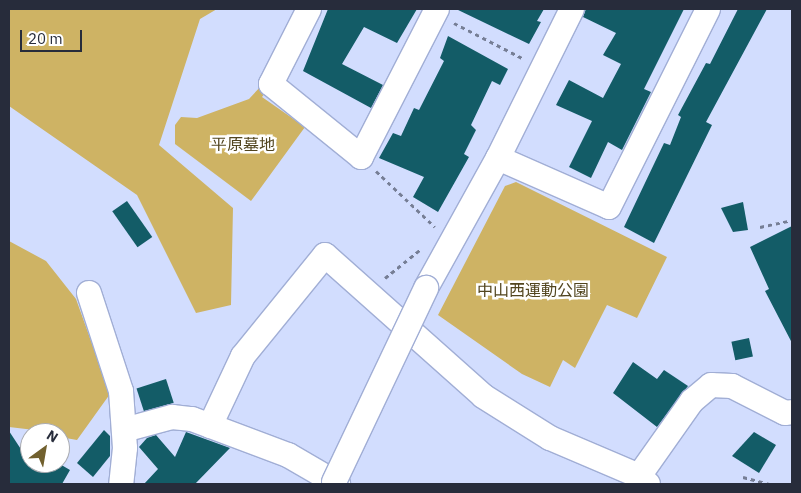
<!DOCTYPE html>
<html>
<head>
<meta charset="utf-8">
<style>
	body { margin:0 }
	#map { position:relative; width:801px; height:493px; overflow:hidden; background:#d2ddfe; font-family:"IBM Plex Sans","Noto Sans JP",sans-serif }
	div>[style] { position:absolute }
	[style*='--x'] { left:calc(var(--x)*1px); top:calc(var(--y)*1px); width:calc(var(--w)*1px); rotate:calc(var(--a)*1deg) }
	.green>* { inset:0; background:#ceb364 }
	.building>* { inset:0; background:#135c67; transform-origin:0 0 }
	.path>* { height:3px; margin-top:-1.5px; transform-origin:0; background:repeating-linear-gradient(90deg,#767e95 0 4px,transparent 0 8px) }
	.roads { filter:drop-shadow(1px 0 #a1aed5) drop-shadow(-1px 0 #a1aed5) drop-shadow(0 1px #a1aed5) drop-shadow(0 -1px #a1aed5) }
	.minor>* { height:24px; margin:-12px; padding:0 12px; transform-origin:12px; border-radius:12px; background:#fff }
	.bridges { filter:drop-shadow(1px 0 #a1aed5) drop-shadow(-1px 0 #a1aed5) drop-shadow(0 1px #a1aed5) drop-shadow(0 -1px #a1aed5) }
	.minor-bridge>* { height:24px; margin:-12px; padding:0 12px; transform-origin:12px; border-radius:12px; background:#fff }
	span { translate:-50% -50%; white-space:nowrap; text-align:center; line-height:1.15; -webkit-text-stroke:5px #fff; paint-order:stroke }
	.park-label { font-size:16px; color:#52451f }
	.frame { position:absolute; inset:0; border:10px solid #272c3b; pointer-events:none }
	.north { position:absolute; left:20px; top:423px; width:50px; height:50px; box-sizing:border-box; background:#fff; border:1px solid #a9abb1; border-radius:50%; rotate:32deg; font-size:14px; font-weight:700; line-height:20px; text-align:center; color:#272c3b }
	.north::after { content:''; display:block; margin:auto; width:18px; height:22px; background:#71602e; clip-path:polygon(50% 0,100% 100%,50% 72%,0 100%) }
	.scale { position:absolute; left:20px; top:30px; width:62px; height:22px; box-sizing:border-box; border:2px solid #272c3b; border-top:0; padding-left:6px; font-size:15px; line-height:18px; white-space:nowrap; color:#272c3b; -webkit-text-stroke:4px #fff; paint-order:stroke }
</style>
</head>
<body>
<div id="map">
	<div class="green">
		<div style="clip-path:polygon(9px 9px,217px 9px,200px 19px,159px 145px,233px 208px,231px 305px,196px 313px,137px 195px,9px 106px)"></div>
		<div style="clip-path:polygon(262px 85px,268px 89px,262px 97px,305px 127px,251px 201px,175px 144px,175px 125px,181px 117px,197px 118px,249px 99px)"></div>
		<div style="clip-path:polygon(516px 182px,667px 257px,637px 318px,607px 305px,575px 368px,563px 360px,550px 387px,522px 374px,438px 315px,505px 186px)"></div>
		<div style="clip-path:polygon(9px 241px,46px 261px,76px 299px,110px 394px,77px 440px,60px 437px,60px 433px,9px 427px)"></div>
	</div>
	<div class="building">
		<div style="clip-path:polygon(328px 9px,417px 9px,397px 43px,364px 27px,342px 64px,383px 85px,371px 108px,303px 71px)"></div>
		<div style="clip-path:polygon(456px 9px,544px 9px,537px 21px,541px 22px,529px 44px)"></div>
		<div style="clip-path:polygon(586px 9px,684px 9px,644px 89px,651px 92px,622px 150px,608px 142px,591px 178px,569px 167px,592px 121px,556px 105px,569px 80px,603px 98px,621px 64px,603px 55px,616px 33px,583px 17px)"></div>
		<div style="clip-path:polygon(738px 9px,767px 9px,706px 122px,712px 125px,654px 243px,624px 227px,664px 143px,670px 145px,681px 117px,678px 115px,706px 63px,710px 64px)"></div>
		<div style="clip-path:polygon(448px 36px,508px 69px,500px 85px,492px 81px,471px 125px,476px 130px,464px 154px,469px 157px,438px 212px,413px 197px,424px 177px,379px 158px,393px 133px,401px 136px,414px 108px,419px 110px,444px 61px,440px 58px)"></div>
		<div style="left:127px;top:201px;width:44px;height:18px;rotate:55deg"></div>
		<div style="clip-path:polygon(743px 202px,748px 230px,733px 232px,721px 208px)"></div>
		<div style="clip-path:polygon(792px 226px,792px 343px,765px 291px,769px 289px,750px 247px)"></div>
		<div style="left:749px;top:338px;width:19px;height:18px;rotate:78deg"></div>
		<div style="clip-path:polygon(633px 362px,657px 379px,664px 370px,688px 386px,657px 427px,613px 393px)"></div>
		<div style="left:166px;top:379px;width:25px;height:31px;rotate:72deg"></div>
		<div style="clip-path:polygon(104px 430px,110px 436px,110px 456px,93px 477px,77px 463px)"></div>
		<div style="clip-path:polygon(9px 431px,30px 463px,58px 463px,70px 470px,62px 484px,9px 484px)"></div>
		<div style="clip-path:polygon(186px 432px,230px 448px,195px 484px,144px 484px,158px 469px,139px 447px,147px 438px,156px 435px,175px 457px)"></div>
		<div style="clip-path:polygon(754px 432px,776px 445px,759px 473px,732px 456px)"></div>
	</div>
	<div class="path">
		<div style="--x:454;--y:23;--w:79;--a:27.2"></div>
		<div style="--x:376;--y:171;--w:81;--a:43.5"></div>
		<div style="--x:760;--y:227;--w:33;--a:-12"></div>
		<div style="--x:385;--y:278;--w:46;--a:-38.9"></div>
		<div style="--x:743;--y:477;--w:28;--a:15"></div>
	</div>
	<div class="roads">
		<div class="minor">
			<div style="--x:309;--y:9;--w:84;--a:116.9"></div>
			<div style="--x:271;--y:84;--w:116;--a:39"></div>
			<div style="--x:361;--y:157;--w:166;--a:-62.8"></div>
			<div style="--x:498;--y:158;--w:121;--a:23.8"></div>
			<div style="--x:609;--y:207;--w:221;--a:-63.4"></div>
			<div style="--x:426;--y:288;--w:149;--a:-61"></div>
			<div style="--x:498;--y:158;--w:166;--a:-63.6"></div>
			<div style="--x:89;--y:293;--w:103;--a:71.9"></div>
			<div style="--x:121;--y:391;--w:57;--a:86"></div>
			<div style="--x:125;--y:448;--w:36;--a:96"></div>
			<div style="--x:210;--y:426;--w:77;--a:-64.8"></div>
			<div style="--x:243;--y:356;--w:130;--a:-50.9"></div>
			<div style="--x:325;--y:255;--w:212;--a:41.7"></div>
			<div style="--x:483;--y:396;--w:79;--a:32.1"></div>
			<div style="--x:550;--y:438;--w:97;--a:23.1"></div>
			<div style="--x:639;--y:476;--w:12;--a:42"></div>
			<div style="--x:124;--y:430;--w:50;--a:-15.2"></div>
			<div style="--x:172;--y:417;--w:20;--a:6"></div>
			<div style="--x:192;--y:419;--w:103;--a:20.6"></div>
			<div style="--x:288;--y:455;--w:58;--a:30.1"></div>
			<div style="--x:639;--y:476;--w:92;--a:-54.8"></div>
			<div style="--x:692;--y:401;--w:25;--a:-40"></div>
			<div style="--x:711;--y:385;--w:21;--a:3"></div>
			<div style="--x:732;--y:386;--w:59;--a:27"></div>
			<div style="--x:785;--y:413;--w:7;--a:-8"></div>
		</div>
	</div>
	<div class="bridges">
		<div class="minor-bridge">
			<div style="--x:334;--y:482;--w:215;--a:-64.6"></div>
		</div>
	</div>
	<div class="park-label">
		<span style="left:243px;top:144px">平原墓地</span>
		<span style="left:533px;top:290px">中山西運動公園</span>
	</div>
	<div class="frame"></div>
	<div class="north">N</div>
	<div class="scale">20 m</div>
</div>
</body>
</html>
